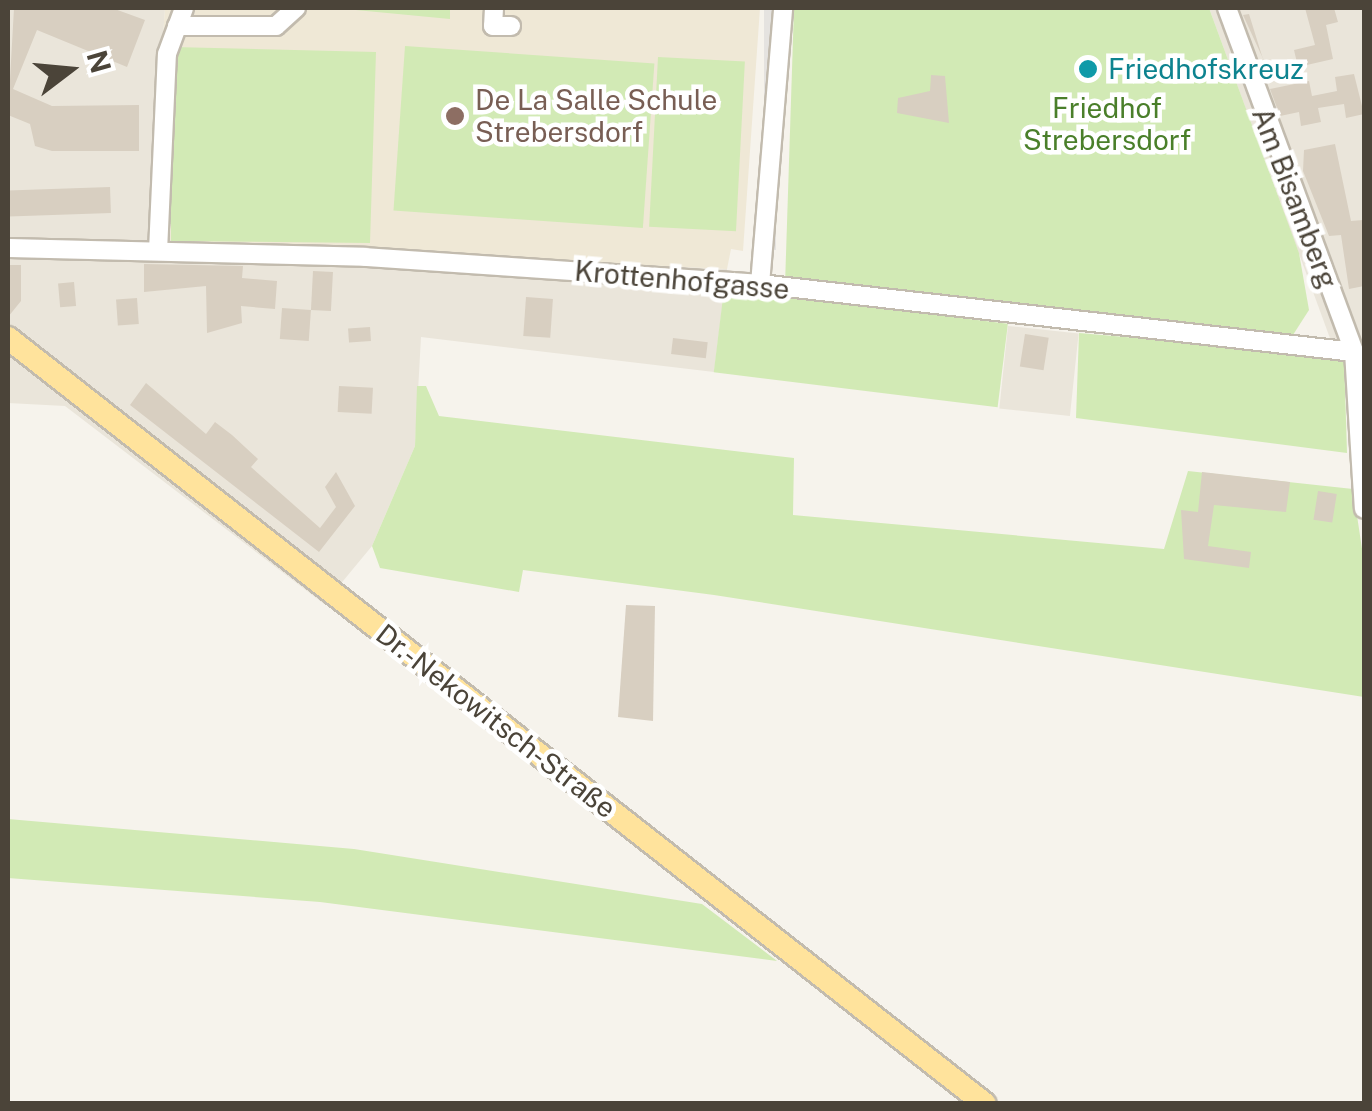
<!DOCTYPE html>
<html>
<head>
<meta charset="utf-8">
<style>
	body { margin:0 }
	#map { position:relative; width:1372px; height:1111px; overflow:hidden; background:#f6f3ec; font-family:"Public Sans",sans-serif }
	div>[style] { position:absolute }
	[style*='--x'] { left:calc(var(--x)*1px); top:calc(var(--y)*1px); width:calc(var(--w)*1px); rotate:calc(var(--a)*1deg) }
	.residential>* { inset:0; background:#eae5da; transform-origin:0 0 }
	.education>* { inset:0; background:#efe8d6 }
	.green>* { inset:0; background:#d2eab5; transform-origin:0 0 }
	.parking>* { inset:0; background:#e5e3e0; transform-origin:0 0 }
	.building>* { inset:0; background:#d8cfc1; transform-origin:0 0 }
	.roads { filter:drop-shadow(2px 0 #c2bbae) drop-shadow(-2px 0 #c2bbae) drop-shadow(0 2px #c2bbae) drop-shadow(0 -2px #c2bbae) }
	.minor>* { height:18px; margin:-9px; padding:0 9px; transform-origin:9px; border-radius:9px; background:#fff }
	.major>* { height:22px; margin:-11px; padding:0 11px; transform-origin:11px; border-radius:11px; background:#ffe39c }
	.dots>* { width:28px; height:28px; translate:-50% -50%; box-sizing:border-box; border:5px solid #fff; border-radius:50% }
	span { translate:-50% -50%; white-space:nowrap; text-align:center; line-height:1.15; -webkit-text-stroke:9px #fff; paint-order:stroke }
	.culture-label { font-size:28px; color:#0d838f }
	.left { translate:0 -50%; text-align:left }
	.education-label { font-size:28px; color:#785e54 }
	.park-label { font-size:28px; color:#4a7f2a }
	.street-label { font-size:28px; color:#4b4439 }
	.frame { position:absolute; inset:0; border:10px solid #4b4439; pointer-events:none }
	.north { position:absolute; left:20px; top:20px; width:100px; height:100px; -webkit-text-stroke:8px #fff; paint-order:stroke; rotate:74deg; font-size:28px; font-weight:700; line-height:40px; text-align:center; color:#4b4439 }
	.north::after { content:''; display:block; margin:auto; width:35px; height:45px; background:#4b4439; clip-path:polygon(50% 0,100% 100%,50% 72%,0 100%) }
</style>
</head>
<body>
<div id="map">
	<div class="residential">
		<div style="clip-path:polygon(8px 8px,165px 8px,150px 224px,366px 250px,727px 269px,714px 372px,421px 337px,415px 446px,372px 546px,324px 604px,65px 406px,8px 403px)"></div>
		<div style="clip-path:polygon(1209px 8px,1364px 8px,1364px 354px,1331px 341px)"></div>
		<div style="left:1008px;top:326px;width:71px;height:83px;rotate:6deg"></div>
	</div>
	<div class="education">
		<div style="clip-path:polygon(165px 8px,760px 8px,743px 251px,731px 249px,727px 269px,169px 242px,168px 225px,150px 225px)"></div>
	</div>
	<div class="green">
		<div style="clip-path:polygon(335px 8px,450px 8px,450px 19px)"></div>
		<div style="clip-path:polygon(794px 8px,1209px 8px,1299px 253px,1309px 310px,1291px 338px,785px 285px)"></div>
		<div style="left:405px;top:46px;width:250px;height:165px;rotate:4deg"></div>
		<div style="clip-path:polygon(173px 47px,376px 52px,370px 243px,171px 241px,171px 224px,161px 222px)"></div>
		<div style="left:658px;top:57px;width:87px;height:170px;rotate:3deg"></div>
		<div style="left:724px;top:289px;width:286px;height:84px;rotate:7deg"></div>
		<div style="clip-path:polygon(1079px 333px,1344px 356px,1347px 453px,1076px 418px)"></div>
		<div style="clip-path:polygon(417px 386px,426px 386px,439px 416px,794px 458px,793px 515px,1164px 549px,1188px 471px,1353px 489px,1364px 562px,1364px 697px,714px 595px,523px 570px,519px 592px,380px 568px,372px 546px,415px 446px)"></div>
		<div style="clip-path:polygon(8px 819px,354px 849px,702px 904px,777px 961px,320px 902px,8px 878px)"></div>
	</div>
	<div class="parking">
		<div style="left:764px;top:8px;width:12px;height:242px"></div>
	</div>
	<div class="building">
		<div style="clip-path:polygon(14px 8px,112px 8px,145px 20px,127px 67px,37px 30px,13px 89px,52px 106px,139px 105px,139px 151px,52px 151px,35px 146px,30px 124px,8px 115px)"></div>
		<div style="clip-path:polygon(1305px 8px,1334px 8px,1338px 22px,1326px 25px,1333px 59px,1298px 67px,1294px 50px,1315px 45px)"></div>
		<div style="clip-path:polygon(1249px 14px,1262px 56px,1276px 87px,1243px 15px)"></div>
		<div style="clip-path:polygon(1354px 74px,1364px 114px,1346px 118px,1344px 104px,1318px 108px,1321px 122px,1301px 126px,1299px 112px,1280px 116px,1270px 89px,1309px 81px,1312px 96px,1337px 91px,1335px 77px)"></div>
		<div style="clip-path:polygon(931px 75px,945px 76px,949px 123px,897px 113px,898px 98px,930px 91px)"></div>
		<div style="clip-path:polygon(1335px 144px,1351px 221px,1363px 220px,1364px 286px,1349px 289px,1341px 235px,1329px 236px,1303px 171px,1304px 150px)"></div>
		<div style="left:110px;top:187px;width:26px;height:102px;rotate:88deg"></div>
		<div style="clip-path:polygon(144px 264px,243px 266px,242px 278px,277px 281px,275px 309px,241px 306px,242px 323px,207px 333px,206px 286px,144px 292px)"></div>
		<div style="clip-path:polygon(8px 265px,21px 265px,21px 301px,8px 317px)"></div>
		<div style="left:313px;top:271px;width:20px;height:39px;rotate:3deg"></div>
		<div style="left:74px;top:282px;width:24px;height:16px;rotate:85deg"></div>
		<div style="left:526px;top:297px;width:27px;height:39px;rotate:4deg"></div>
		<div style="left:137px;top:298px;width:26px;height:21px;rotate:86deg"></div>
		<div style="left:282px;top:308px;width:29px;height:31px;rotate:4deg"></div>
		<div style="left:370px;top:327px;width:14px;height:22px;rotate:86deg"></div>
		<div style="left:1025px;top:334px;width:24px;height:33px;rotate:9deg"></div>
		<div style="left:673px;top:338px;width:35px;height:16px;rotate:7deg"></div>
		<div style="clip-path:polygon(146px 383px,206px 434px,215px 422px,232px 435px,258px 459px,251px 467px,320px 528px,336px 507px,325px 487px,336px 472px,355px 506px,319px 552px,130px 405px)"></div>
		<div style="left:339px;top:386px;width:34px;height:26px;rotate:3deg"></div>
		<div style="clip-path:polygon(1202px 472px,1290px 482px,1286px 512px,1214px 505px,1208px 546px,1251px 552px,1249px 568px,1184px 559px,1181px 510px,1198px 512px)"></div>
		<div style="left:1318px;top:491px;width:19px;height:29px;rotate:9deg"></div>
		<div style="clip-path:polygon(626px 605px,655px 606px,653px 721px,618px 717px)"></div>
	</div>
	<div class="roads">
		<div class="minor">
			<div style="--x:494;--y:8;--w:18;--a:93"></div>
			<div style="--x:493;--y:26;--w:18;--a:0"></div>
			<div style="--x:1227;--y:8;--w:367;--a:69.7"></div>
			<div style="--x:1354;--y:352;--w:157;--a:86.4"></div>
			<div style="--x:177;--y:26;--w:99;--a:0"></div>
			<div style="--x:276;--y:26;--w:27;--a:-42"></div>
			<div style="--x:8;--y:248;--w:357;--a:1.4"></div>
			<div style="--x:365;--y:257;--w:396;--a:3.9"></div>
			<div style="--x:760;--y:284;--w:598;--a:6.53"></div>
			<div style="--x:158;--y:251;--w:197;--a:-87.4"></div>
			<div style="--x:167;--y:54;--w:49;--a:-69.7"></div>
			<div style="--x:760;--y:284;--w:277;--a:-85.2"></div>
		</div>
		<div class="major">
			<div style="--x:8;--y:338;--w:1241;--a:38.1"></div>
		</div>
	</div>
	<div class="dots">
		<div style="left:1088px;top:69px;background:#0f9aa8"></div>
		<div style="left:455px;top:116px;background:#8d6e63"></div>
	</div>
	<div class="culture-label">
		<span class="left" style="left:1108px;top:69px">Friedhofskreuz</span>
	</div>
	<div class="education-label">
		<span class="left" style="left:475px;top:116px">De La Salle Schule<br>Strebersdorf</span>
	</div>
	<div class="park-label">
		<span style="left:1107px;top:124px">Friedhof<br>Strebersdorf</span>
	</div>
	<div class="street-label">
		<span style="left:1295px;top:198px;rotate:69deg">Am Bisamberg</span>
		<span style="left:682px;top:280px;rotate:5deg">Krottenhofgasse</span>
		<span style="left:496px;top:721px;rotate:38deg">Dr.-Nekowitsch-Straße</span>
	</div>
	<div class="frame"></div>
	<div class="north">N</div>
</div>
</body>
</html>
